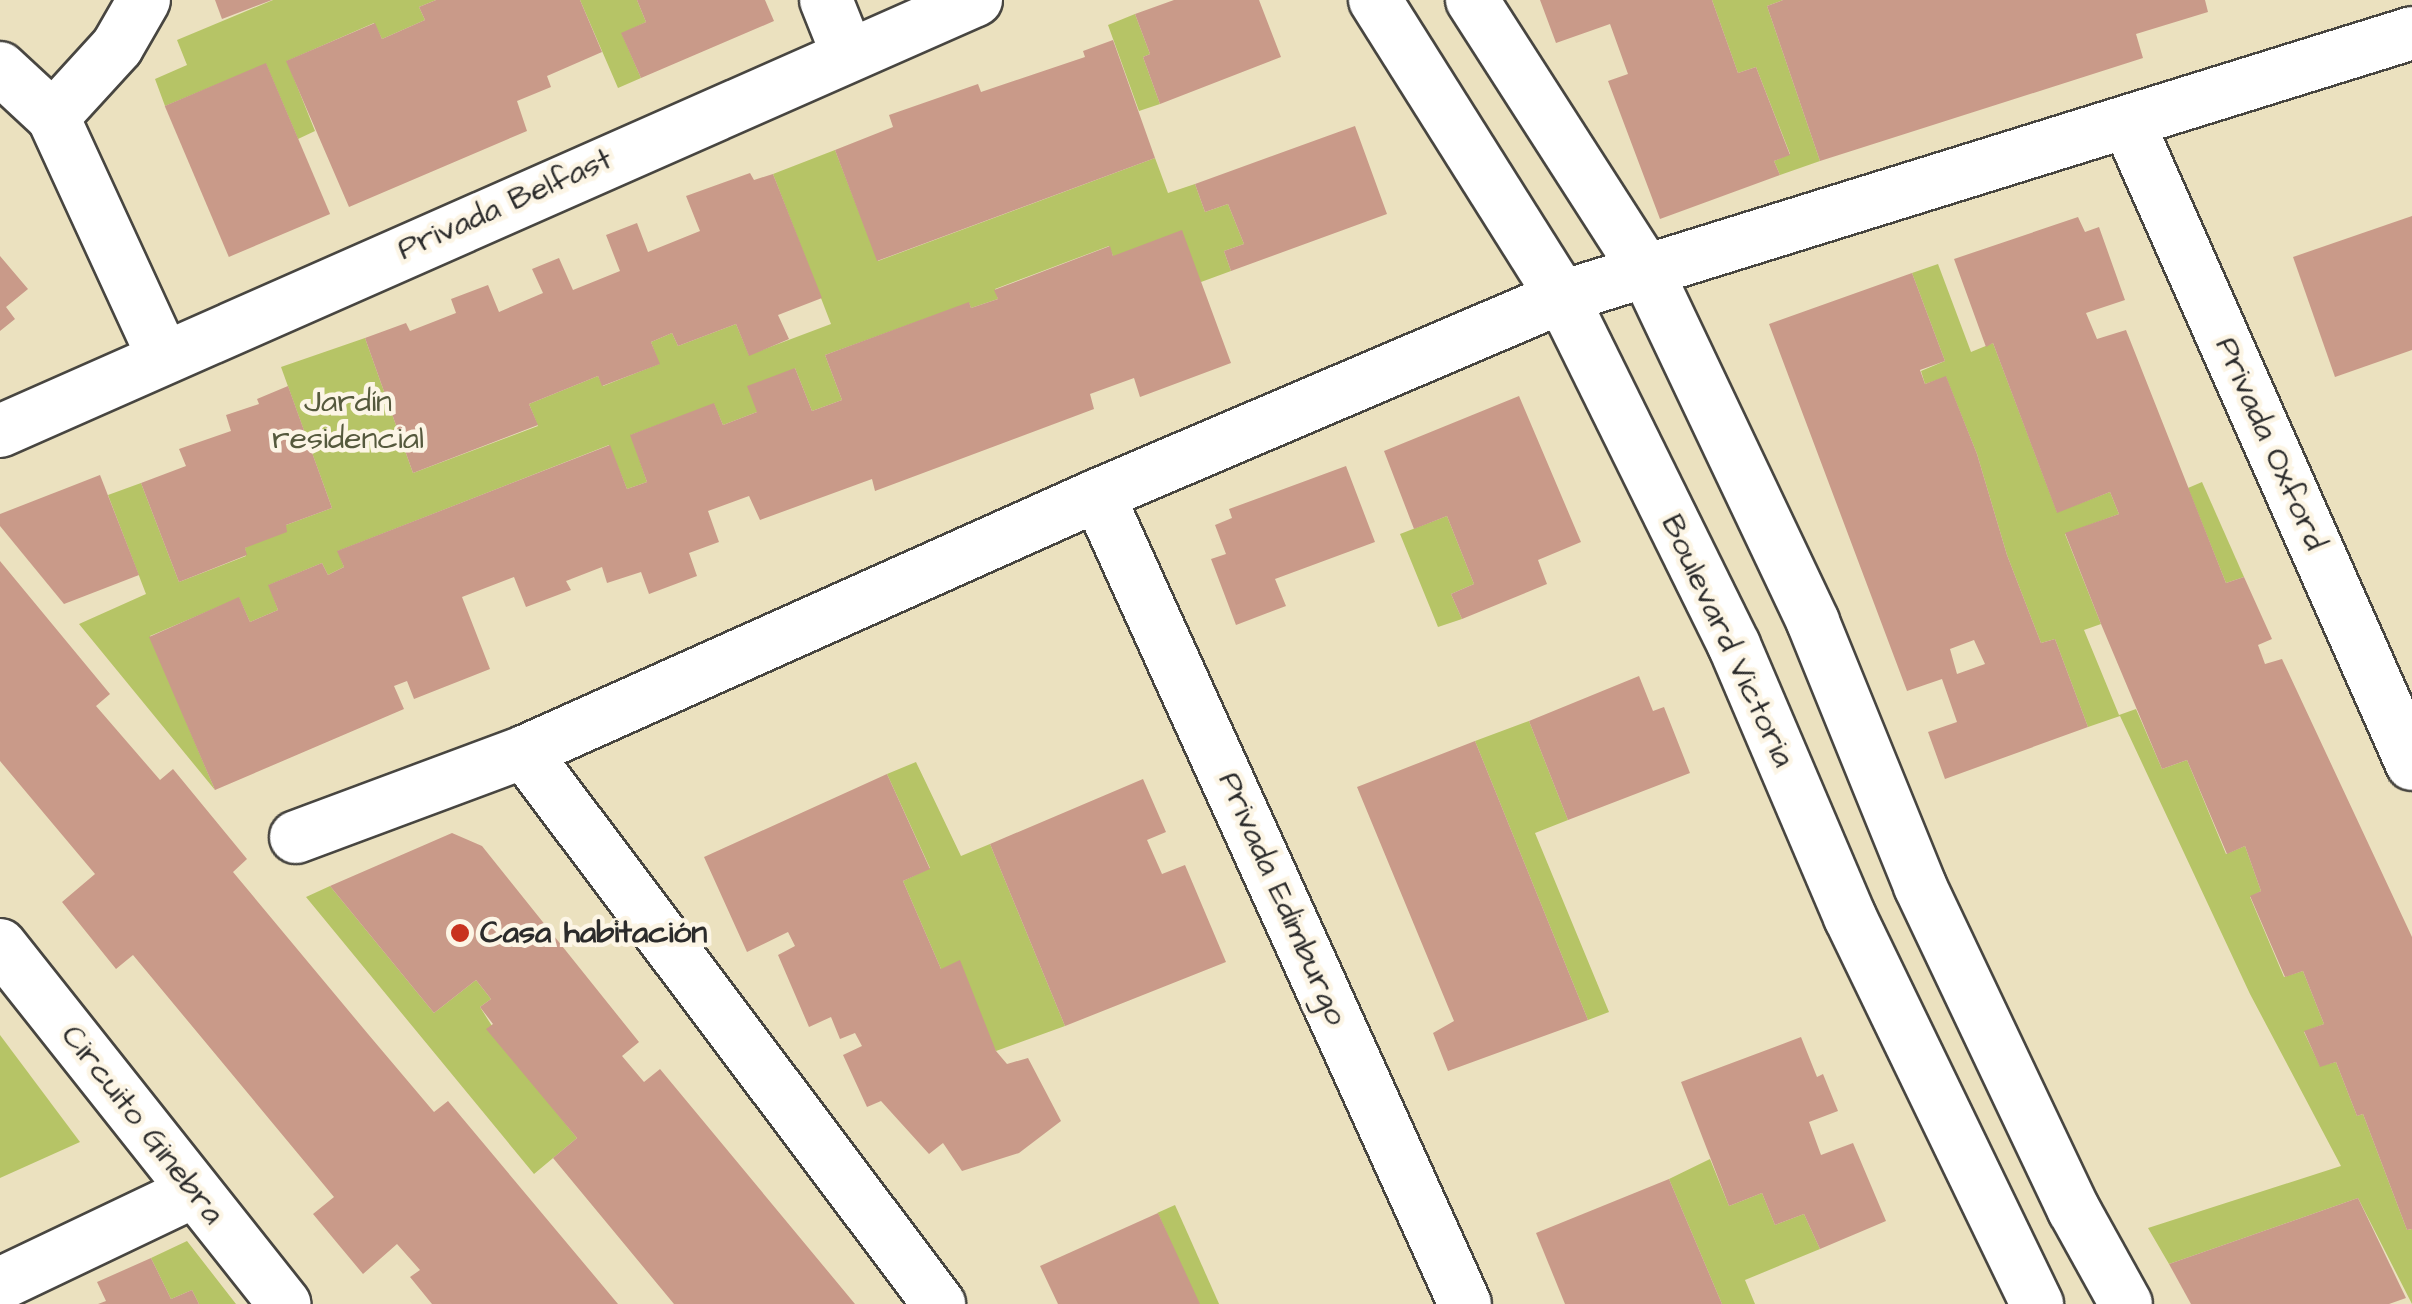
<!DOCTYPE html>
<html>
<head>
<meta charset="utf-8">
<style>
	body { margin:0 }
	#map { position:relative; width:2412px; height:1304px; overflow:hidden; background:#ebe1bf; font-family:"Architects Daughter",sans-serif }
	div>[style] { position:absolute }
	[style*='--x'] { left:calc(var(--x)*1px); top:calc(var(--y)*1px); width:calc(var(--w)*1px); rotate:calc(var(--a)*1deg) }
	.green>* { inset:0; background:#b6c466; transform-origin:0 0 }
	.building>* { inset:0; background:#c99a89; transform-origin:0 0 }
	.roads { filter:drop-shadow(2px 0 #484641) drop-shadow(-2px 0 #484641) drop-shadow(0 2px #484641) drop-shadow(0 -2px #484641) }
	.street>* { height:52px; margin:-26px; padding:0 26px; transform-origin:26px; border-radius:26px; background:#fff }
	.dots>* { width:28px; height:28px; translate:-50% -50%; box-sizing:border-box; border:5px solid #fcf5e5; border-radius:50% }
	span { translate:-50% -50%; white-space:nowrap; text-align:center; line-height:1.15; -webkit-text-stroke:9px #fcf5e5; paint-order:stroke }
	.street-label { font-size:32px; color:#2b2b2b }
	.park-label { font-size:32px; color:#55593d }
	.poi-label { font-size:32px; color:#2b2b2b; font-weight:700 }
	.left { translate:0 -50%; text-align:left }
</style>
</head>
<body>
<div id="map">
	<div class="green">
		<div style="clip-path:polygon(273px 0,436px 0,419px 7px,425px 20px,382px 39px,374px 23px,287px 61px,315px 131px,298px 139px,266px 64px,165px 106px,155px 79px,187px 65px,177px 40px)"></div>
		<div style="clip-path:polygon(580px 0,637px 0,646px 22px,622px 34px,641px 78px,618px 88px)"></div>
		<div style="clip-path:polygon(1712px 0,1783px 0,1767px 6px,1820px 161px,1780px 175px,1774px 161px,1790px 154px,1756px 67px,1738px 73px)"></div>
		<div style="clip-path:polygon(1135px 14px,1150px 54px,1143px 57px,1160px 104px,1139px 111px,1108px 25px)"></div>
		<div style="clip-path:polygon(835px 150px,878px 261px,1155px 158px,1168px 193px,1195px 184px,1205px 212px,1228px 204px,1244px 244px,1224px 251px,1231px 271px,1201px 282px,1113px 256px,1109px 246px,995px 289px,998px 299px,971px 308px,969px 303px,825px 355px,842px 400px,812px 411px,795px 368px,757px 412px,723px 425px,714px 404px,631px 435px,647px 482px,627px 489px,609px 445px,338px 551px,344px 567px,328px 575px,322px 563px,269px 585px,278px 610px,250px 622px,239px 598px,150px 636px,215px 790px,79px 624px,146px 594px,108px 495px,141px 483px,179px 582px,246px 556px,245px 548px,286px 525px,332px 508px,281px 367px,365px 338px,413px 473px,538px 426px,529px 404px,598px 376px,603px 386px,659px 364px,651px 342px,672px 333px,678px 346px,736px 324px,749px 355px,831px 324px,773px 174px)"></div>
		<div style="clip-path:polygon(1938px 264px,1971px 352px,1993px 343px,2057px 512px,2110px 492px,2119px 514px,2065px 534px,2101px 624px,2084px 630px,2119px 715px,2136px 709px,2162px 769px,2187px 760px,2226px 854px,2245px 846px,2261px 891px,2250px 897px,2284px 977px,2303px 971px,2324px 1024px,2304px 1032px,2320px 1066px,2336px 1062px,2357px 1116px,2363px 1114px,2407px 1230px,2412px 1229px,2412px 1304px,2358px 1198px,2169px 1264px,2148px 1228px,2341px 1166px,2250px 994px,2120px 716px,2088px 727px,2055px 639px,2041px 643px,2007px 555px,1977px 454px,1946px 377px,1925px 384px,1921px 371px,1945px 361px,1912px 273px)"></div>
		<div style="clip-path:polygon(2202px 482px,2244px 577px,2226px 583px,2188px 488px)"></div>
		<div style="clip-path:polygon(1447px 516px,1474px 584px,1451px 594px,1462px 619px,1438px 627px,1400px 534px)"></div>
		<div style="clip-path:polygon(1529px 721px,1568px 820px,1535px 833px,1609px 1012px,1588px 1020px,1475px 741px)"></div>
		<div style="clip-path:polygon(916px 762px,961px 856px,990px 844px,1065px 1026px,996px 1051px,941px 969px,903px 881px,930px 868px,887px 774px)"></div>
		<div style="clip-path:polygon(330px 886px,434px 1013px,476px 980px,491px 999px,480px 1007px,511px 1056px,577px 1138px,534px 1174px,306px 897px)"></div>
		<div style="clip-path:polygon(0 1035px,80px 1142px,0 1178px)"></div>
		<div style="clip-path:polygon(1710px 1159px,1729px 1206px,1762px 1193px,1775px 1225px,1804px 1214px,1820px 1249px,1745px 1280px,1755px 1304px,1722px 1304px,1669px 1179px)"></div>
		<div style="left:1175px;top:1205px;width:109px;height:19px;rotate:66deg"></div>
		<div style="clip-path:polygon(187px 1241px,236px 1304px,199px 1304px,192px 1290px,171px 1299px,151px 1258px)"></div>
	</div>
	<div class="building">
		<div style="clip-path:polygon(215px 0,272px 0,222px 19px)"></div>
		<div style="clip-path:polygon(436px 0,580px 0,602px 52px,547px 76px,551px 87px,517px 101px,527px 131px,349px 207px,286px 61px,375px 23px,382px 39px,425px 20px,419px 7px)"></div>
		<div style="clip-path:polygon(637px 0,765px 0,774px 21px,641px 78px,621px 33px,646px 22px)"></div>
		<div style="clip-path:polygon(1174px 0,1259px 0,1281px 57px,1160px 104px,1143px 57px,1150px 54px,1135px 14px)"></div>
		<div style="clip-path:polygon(1540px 0,1712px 0,1738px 73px,1756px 67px,1790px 155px,1774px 161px,1780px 175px,1660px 219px,1608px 81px,1628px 74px,1610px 24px,1556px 43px)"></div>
		<div style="clip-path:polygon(1783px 0,2205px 0,2208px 12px,2136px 34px,2143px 58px,1820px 161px,1767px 6px)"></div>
		<div style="clip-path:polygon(1113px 40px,1155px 158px,877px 261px,835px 150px,893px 127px,889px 115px,978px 84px,981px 92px,1085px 57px,1083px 51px)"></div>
		<div style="left:266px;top:63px;width:164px;height:110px;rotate:67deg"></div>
		<div style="clip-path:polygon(1355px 126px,1387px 214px,1231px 271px,1224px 251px,1244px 244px,1228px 204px,1205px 212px,1195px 184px)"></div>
		<div style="clip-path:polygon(750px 173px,754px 180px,773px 174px,822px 298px,778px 315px,789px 339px,749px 356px,736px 324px,678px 346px,672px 333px,651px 342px,660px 364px,602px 386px,598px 376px,529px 404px,538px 425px,413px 473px,365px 338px,406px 323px,410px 331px,456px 313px,451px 299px,488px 285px,499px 312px,543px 293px,532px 269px,559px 258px,573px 290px,620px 271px,606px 235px,637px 223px,648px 252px,700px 231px,686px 196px)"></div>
		<div style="clip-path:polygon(2412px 216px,2412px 350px,2335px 377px,2293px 257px)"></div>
		<div style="clip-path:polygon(2078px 217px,2085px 232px,2099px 227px,2125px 300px,2086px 313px,2097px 339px,2126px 330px,2226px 583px,2244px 577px,2272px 639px,2258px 645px,2265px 664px,2282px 659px,2412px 937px,2412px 1229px,2407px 1230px,2363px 1114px,2357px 1116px,2336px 1062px,2320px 1067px,2304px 1031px,2324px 1024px,2303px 971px,2285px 977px,2250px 896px,2261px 891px,2245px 846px,2227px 854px,2187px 760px,2162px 769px,2101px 624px,2065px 533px,2119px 514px,2110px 492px,2057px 513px,1993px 343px,1986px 347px,1954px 259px)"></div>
		<div style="clip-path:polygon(1182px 230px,1231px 363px,1140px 397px,1134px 378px,1090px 394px,1094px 409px,875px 491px,872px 479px,760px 520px,749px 496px,708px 511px,719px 542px,689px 553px,697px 576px,649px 594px,641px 572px,607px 583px,602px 567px,566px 581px,571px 590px,526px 607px,514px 577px,462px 597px,490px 669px,414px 699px,407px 681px,394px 686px,404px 709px,215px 790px,149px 637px,239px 597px,250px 622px,278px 610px,268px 585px,322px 563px,328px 575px,344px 567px,337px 551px,610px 445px,627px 489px,647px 482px,630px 435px,714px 403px,723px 425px,757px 412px,747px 386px,795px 368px,812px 411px,842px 400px,825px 355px,969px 302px,971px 308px,998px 299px,994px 290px,1110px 246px,1113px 256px)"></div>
		<div style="clip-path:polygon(0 256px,28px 289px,6px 307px,15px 319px,0 331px)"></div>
		<div style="clip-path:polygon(evenodd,1912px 273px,1945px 361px,1920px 370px,1925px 384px,1946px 376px,1977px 454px,2007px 555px,2041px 643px,2055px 639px,2088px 727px,1945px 779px,1928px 732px,1957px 722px,1942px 679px,1907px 691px,1769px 324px,1912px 273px,1974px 640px,1985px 664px,1957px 674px,1950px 649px,1974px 640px)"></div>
		<div style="clip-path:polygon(288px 386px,332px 508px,286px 525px,287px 532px,245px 548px,247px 555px,179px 582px,141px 483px,186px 466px,179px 449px,231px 431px,226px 415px,259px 404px,257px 399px)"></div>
		<div style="clip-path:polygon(1519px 396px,1581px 542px,1538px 560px,1547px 584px,1462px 619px,1451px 594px,1474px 584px,1447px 516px,1414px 529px,1384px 451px)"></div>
		<div style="clip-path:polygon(1346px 466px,1375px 542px,1275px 579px,1286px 606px,1236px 625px,1211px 559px,1226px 554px,1215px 525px,1232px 518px,1229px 509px)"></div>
		<div style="clip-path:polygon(100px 475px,139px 575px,64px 604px,0 526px,0 514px)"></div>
		<div style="clip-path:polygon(0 561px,110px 694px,96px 706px,160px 780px,173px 769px,247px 859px,233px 872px,368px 1034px,434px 1112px,448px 1101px,618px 1304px,432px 1304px,410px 1277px,420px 1270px,397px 1244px,363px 1274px,313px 1214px,334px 1197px,133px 955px,116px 969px,62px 902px,95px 874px,0 761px)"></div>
		<div style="clip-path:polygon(1639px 676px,1653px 711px,1664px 707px,1690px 773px,1568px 820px,1529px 721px)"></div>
		<div style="clip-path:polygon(1475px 741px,1588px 1020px,1448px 1071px,1433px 1033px,1454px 1021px,1357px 787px)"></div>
		<div style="clip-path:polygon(887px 774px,930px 869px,903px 881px,941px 969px,960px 960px,996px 1051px,1007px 1064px,1028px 1058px,1061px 1121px,1019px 1153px,962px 1171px,943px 1143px,929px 1154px,881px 1101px,867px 1107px,843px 1055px,862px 1046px,855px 1033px,840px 1039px,831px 1017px,809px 1027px,778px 955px,795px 946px,788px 932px,747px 952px,704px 857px)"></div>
		<div style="clip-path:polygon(1143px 779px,1166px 832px,1147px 840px,1162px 874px,1185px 865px,1226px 962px,1065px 1026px,990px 844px)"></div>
		<div style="clip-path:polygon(452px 833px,482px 846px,639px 1042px,622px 1056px,644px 1082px,660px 1069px,855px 1304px,674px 1304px,553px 1158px,577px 1138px,486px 1029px,493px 1024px,480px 1007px,491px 999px,476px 980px,434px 1013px,330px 886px)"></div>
		<div style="clip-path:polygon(1801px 1037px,1817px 1077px,1823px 1074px,1838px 1111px,1809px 1122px,1821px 1155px,1853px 1143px,1886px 1221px,1820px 1249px,1804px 1214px,1775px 1225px,1762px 1193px,1729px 1206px,1681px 1082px)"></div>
		<div style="clip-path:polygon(1669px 1179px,1722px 1304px,1565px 1304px,1536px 1233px)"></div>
		<div style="clip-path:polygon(2358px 1198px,2406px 1298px,2389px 1304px,2191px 1304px,2169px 1264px)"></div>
		<div style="clip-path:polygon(1158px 1213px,1200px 1304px,1058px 1304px,1040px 1266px)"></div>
		<div style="clip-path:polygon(151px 1258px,171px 1299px,192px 1290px,199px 1304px,98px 1304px,106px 1301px,97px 1282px)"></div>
	</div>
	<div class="roads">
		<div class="street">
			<div style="--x:826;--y:0;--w:59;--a:68.2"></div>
			<div style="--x:1375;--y:0;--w:351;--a:57.8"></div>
			<div style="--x:1562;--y:297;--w:388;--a:63.7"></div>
			<div style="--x:1734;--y:645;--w:296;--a:66.9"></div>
			<div style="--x:1850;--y:917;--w:430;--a:64.2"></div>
			<div style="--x:1472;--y:0;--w:326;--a:57.3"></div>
			<div style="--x:1648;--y:274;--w:385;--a:64.6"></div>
			<div style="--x:1813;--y:622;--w:285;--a:67.9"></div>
			<div style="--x:1920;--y:886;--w:359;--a:64.6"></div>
			<div style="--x:2074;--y:1210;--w:107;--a:61"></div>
			<div style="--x:0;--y:68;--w:72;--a:42.8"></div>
			<div style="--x:53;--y:117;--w:263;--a:65.3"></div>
			<div style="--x:53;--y:117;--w:95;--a:-47.6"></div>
			<div style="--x:117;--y:47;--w:54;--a:-60.1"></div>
			<div style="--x:2128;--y:123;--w:701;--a:66.1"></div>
			<div style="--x:0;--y:431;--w:1067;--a:-23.83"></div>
			<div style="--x:1098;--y:495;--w:888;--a:65.6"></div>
			<div style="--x:524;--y:752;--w:691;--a:53.06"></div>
			<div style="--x:296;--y:837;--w:243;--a:-20.4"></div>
			<div style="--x:524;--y:752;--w:629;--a:-24.12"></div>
			<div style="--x:1098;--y:495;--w:504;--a:-23.11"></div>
			<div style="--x:1562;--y:297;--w:890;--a:-17.25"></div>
			<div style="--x:0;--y:945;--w:458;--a:51.6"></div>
			<div style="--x:0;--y:1284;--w:214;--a:-25.5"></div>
		</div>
	</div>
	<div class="dots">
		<div style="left:460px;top:933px;background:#c8321e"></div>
	</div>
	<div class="street-label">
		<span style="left:505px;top:205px;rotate:-24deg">Privada Belfast</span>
		<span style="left:2270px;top:444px;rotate:66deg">Privada Oxford</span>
		<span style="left:1727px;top:641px;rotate:65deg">Boulevard Victoria</span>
		<span style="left:1282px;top:899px;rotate:66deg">Privada Edimburgo</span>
		<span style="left:142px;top:1125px;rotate:52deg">Circuito Ginebra</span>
	</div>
	<div class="park-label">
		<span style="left:348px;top:421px">Jardín<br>residencial</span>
	</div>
	<div class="poi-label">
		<span class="left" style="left:480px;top:933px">Casa habitación</span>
	</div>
</div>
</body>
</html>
